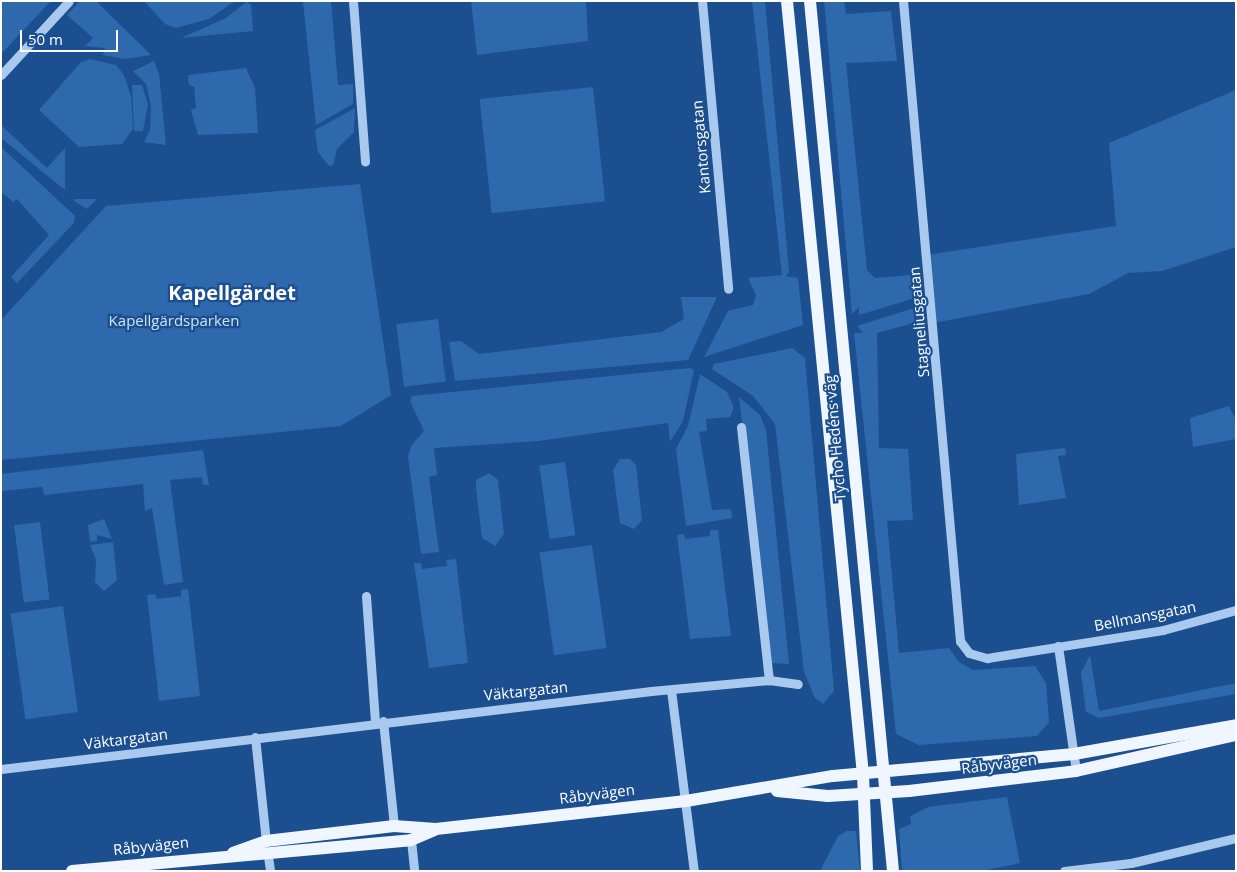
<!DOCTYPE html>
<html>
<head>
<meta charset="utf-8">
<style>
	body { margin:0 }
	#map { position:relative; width:1237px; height:872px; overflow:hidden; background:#1b4f8f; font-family:"Open Sans",sans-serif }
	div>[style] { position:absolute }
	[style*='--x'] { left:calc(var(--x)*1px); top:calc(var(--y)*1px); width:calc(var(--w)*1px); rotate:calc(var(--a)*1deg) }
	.green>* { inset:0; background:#2e69ad; transform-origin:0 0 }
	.minor>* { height:9px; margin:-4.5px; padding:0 4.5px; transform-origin:4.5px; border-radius:4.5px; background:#a9c9ee }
	.major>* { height:12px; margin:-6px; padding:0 6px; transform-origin:6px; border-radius:6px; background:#f0f6ff }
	span { translate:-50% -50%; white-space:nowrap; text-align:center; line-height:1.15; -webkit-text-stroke:4.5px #1b4f8f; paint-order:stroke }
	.street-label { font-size:15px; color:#fff }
	.park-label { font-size:15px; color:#cfe3fa }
	.district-label { font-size:20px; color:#fff; font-weight:700 }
	.frame { position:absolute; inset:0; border:2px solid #fff; pointer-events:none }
	.scale { position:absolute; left:20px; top:30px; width:98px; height:22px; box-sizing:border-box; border:2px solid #fff; border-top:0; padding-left:6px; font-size:15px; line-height:18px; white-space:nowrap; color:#fff; -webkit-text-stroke:4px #1b4f8f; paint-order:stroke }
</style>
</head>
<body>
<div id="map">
	<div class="green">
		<div style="clip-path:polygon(1px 1px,51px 1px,1px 54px)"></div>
		<div style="clip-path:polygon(80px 1px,96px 1px,151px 55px,125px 59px,103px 55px,105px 48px,85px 46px,93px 38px,67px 15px)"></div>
		<div style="clip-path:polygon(144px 1px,235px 1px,209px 19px,176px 28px,165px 24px)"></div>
		<div style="clip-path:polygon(331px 1px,338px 85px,353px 84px,353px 104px,316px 125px,303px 2px)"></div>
		<div style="clip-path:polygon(471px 1px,586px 1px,588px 41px,477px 55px)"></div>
		<div style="clip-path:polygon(752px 1px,765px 1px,789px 272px,786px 276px,798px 278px,803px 325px,704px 357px,728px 311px,753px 305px,756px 295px,748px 278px,782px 275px)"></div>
		<div style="clip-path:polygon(824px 1px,844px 1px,846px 14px,891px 11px,897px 61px,846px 63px,867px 270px,875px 278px,912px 275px,915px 298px,859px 315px,859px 307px,852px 314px)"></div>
		<div style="clip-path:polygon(246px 2px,251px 4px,253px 31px,181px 38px,226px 18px)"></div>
		<div style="clip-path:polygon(90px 59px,116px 65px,124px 75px,131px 96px,133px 129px,122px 144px,79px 147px,39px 110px,81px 62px)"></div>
		<div style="clip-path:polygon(154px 61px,159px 74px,166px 145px,144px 142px,150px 130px,151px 106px,146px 84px,133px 71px)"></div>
		<div style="clip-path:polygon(246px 68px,255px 88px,258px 133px,198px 135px,191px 110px,196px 108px,194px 87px,189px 85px,188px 75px)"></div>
		<div style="clip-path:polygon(132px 85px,142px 85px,148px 104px,143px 131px,134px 131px)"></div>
		<div style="left:593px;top:87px;width:115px;height:114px;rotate:84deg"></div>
		<div style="clip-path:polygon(1236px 90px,1236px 247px,1162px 271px,1128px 273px,1089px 294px,933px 323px,927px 255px,1116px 226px,1109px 143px)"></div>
		<div style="clip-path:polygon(355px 108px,354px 132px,337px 149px,333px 165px,329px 166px,318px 152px,315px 130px)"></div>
		<div style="clip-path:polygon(1px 125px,47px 168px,65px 148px,65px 190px,1px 138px)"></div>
		<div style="clip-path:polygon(1px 147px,75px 216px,74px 223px,17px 283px,11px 277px,49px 235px,17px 199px,13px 202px,1px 192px)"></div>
		<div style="clip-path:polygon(360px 184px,391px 395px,341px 426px,1px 460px,1px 320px,106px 206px)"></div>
		<div style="clip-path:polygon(97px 199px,87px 209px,74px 201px,75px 199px)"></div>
		<div style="clip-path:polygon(681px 297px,717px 297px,688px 360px,455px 381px,449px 342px,461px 341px,479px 354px,661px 332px,684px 319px)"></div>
		<div style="clip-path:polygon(917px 307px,917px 322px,877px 333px,879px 448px,908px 449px,913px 520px,887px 521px,899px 653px,949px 648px,959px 662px,973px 670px,1035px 666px,1046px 683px,1049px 722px,1037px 736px,919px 745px,896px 734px,854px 333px,863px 333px,857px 326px)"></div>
		<div style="left:438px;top:319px;width:63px;height:42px;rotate:83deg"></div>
		<div style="clip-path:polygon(792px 348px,805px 358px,834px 691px,823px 704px,815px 698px,804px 672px,775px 424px,753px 396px,712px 369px,714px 364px)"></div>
		<div style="clip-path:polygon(690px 368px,694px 370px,683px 421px,670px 442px,668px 423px,538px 441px,434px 448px,437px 475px,429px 477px,439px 552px,421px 554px,408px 457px,411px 446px,424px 431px,410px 401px,412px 396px)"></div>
		<div style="clip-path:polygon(700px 374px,727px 392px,734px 408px,730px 417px,706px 419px,707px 431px,699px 432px,712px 510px,731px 509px,732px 518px,686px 526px,676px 449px,688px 426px)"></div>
		<div style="clip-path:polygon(739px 397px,760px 415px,766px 430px,789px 664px,771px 663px)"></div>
		<div style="clip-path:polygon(1229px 406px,1236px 420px,1236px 439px,1193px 447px,1190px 418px)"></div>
		<div style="clip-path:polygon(1065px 448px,1066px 455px,1058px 456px,1066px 498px,1019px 505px,1016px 454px)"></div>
		<div style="clip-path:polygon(203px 450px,209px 485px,203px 485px,202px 477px,170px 480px,183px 582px,164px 585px,152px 508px,145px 511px,143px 484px,44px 495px,42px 487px,2px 491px,1px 500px,1px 474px)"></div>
		<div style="clip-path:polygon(620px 459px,630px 459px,636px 465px,642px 520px,634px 529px,620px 523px,613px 470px)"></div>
		<div style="left:565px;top:462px;width:74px;height:26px;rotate:82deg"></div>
		<div style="clip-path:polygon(489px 473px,498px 480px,504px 534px,495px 546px,482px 538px,476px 488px,476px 480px)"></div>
		<div style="clip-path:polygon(104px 519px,112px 539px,97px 535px,97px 541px,90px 542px,88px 525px)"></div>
		<div style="left:40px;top:522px;width:78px;height:26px;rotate:83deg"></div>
		<div style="clip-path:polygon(710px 530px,718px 530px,731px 636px,690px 639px,677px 535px,684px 534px,685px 539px,710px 536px)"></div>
		<div style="clip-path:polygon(113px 542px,117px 580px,104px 591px,95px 582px,96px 560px,90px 545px)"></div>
		<div style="left:592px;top:545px;width:104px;height:53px;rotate:82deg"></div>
		<div style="clip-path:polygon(456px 559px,468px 663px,429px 668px,414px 563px,421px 563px,422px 569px,447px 566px,446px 560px)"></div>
		<div style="clip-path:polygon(188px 589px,200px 696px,159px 701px,147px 595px,155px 594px,157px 599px,181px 596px,181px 590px)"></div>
		<div style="left:63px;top:606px;width:107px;height:53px;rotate:82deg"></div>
		<div style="clip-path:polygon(1090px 655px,1099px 711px,1236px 683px,1236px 694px,1099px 718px,1086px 712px,1081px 673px)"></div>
		<div style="clip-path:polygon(1007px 797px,1020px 863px,982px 871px,902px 871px,899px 829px,911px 824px,910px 816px,928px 807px)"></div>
		<div style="clip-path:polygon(847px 831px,856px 831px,860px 871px,820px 871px,838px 836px)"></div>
	</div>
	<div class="minor">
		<div style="--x:353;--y:1;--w:161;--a:85.7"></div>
		<div style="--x:702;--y:1;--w:289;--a:84.8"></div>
		<div style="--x:903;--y:1;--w:643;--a:84.91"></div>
		<div style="--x:960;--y:641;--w:15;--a:53"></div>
		<div style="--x:969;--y:653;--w:19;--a:16"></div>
		<div style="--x:987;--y:658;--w:178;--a:-9"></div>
		<div style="--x:1163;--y:630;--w:76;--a:-15.3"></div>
		<div style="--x:1;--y:75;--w:100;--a:-47.4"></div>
		<div style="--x:741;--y:427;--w:255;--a:83.7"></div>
		<div style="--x:366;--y:596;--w:126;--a:85.9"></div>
		<div style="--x:1058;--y:646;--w:126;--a:81.8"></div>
		<div style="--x:671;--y:690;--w:182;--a:82.8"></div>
		<div style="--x:383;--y:721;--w:106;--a:84"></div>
		<div style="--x:255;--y:737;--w:105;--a:84"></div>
		<div style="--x:1;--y:769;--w:655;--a:-6.84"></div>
		<div style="--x:651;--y:691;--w:119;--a:-5.3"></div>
		<div style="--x:769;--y:680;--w:29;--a:8"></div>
		<div style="--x:411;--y:840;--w:31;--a:84"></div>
		<div style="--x:268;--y:856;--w:15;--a:82"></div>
		<div style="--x:1064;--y:871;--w:67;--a:-6.8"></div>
		<div style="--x:1131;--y:863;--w:108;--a:-13.4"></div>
	</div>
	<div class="major">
		<div style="--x:787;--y:1;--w:778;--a:84.39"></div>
		<div style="--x:863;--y:775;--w:96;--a:87.6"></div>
		<div style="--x:810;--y:1;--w:874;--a:84.55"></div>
		<div style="--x:777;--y:791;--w:51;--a:5.6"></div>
		<div style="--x:828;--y:796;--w:81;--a:-3.5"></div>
		<div style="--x:909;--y:791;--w:168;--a:-6.8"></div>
		<div style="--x:1076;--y:771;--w:164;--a:-12.7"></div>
		<div style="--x:233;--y:853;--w:35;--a:-20"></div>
		<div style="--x:266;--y:841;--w:129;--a:-6.7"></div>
		<div style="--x:394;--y:826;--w:42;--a:4.1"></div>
		<div style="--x:436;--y:829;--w:63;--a:-6.3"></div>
		<div style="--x:499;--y:822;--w:188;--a:-6.4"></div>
		<div style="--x:686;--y:801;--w:149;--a:-9.7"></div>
		<div style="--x:833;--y:776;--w:242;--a:-5.2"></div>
		<div style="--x:1074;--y:754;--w:165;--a:-10.1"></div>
		<div style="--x:72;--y:871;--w:340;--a:-5.2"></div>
		<div style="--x:411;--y:840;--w:25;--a:-23"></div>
	</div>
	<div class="street-label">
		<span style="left:701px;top:147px;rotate:-95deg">Kantorsgatan</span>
		<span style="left:919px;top:322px;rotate:-95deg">Stagneliusgatan</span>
		<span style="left:835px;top:438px;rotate:-95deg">Tycho Hedéns väg</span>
		<span style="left:1145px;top:616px;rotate:-11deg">Bellmansgatan</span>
		<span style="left:526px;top:691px;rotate:-6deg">Väktargatan</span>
		<span style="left:126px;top:739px;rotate:-7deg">Väktargatan</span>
		<span style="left:999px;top:764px;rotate:-7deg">Råbyvägen</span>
		<span style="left:597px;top:794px;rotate:-7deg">Råbyvägen</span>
		<span style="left:151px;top:846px;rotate:-6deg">Råbyvägen</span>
	</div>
	<div class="park-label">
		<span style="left:174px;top:321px">Kapellgärdsparken</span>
	</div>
	<div class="district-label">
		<span style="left:232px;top:292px">Kapellgärdet</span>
	</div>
	<div class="frame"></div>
	<div class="scale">50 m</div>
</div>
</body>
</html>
